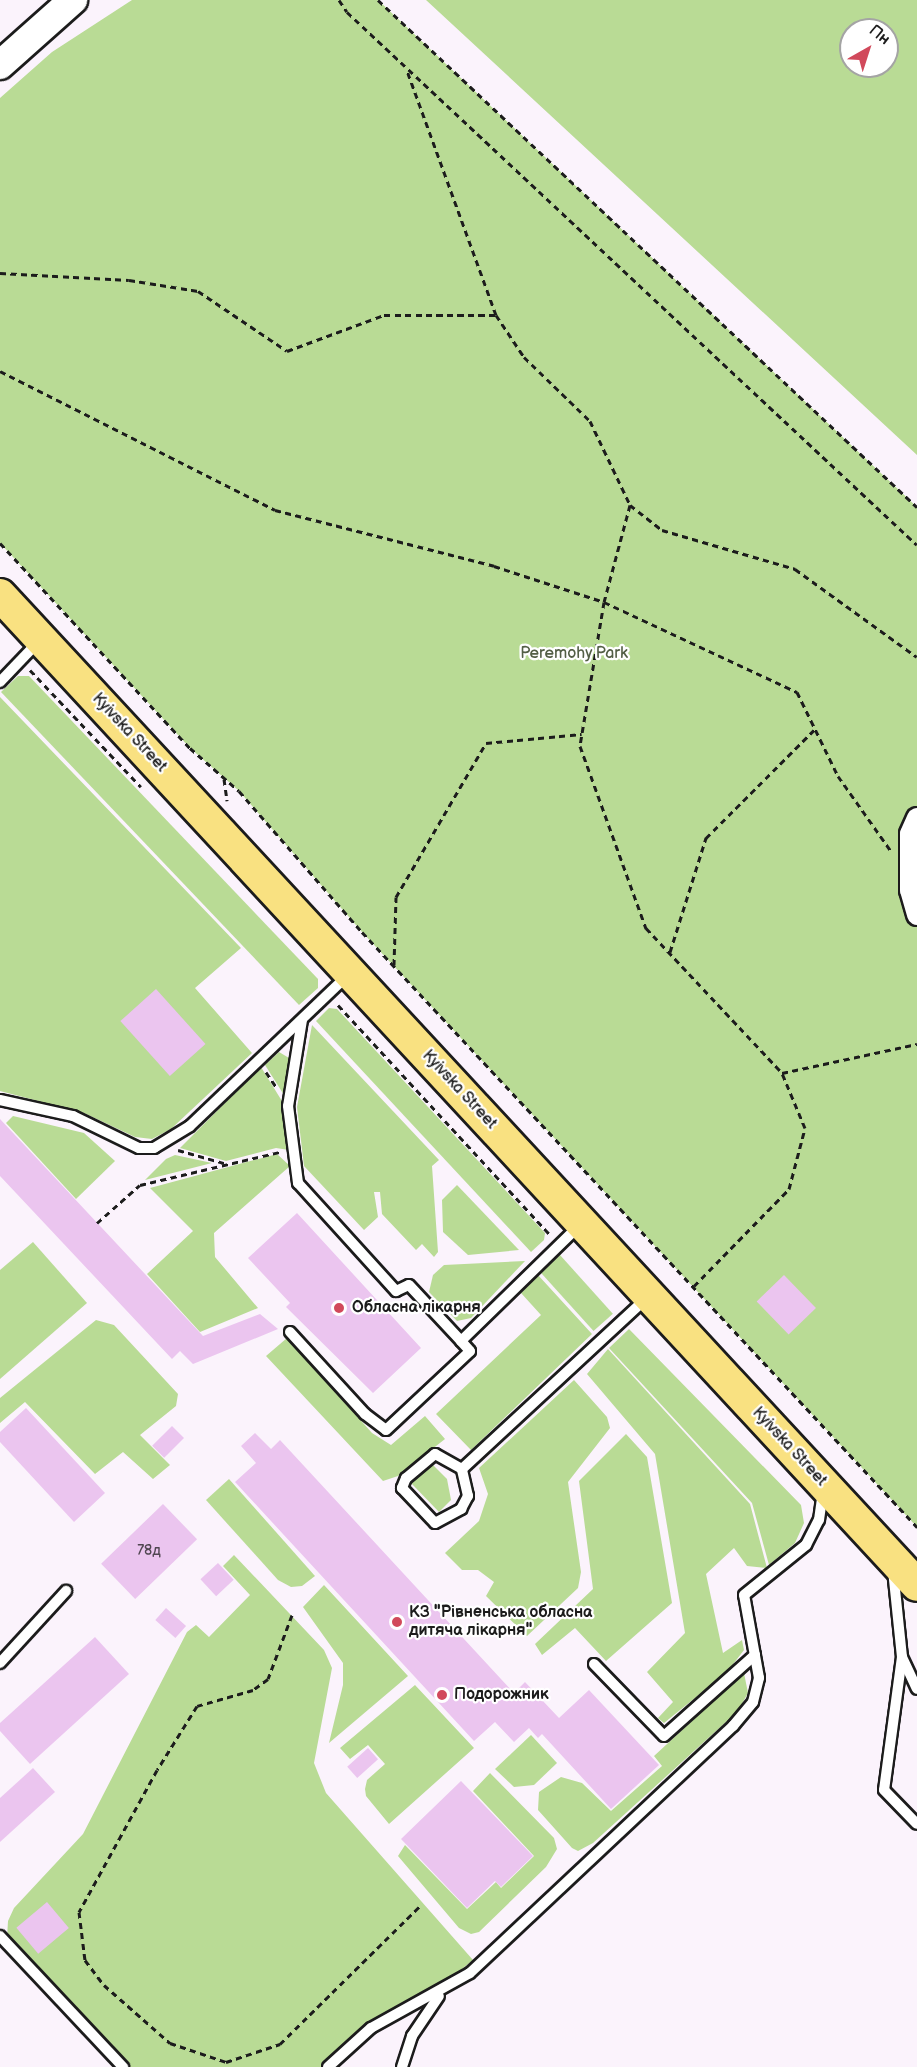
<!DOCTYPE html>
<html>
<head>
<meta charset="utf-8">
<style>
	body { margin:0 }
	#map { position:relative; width:917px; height:2067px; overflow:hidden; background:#fbf3fc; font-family:"Balsamiq Sans",sans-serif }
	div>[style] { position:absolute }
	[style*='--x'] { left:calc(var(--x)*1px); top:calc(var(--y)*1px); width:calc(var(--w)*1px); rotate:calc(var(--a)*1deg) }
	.green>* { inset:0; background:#b9db95; transform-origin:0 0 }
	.building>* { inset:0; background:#ebc5ef; transform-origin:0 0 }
	.path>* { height:3px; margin-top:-1.5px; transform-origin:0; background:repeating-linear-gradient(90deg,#1c1c1c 0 6px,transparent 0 10.5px) }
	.roads { filter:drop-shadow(2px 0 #1c1c1c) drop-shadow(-2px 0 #1c1c1c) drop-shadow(0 2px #1c1c1c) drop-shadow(0 -2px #1c1c1c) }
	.lane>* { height:10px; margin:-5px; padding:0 5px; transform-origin:5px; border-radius:5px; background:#fff }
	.street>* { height:20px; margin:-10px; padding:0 10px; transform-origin:10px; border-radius:10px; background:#fff }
	.secondary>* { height:28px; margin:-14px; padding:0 14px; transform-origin:14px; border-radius:14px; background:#fff }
	.primary>* { height:32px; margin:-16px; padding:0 16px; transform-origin:16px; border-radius:16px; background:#f9e181 }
	.dots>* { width:16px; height:16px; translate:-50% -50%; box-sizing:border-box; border:3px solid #fff; border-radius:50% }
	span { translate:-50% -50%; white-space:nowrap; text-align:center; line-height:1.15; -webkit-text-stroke:4.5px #fff; paint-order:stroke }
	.number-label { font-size:14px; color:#504651 }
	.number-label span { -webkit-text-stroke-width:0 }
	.park-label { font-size:16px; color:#535f46 }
	.street-label { font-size:16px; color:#1c1c1c }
	.poi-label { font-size:16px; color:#1c1c1c; font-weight:700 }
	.left { translate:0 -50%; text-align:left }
	.north { position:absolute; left:839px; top:18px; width:60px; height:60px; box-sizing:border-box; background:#fff; border:2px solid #a4a4a4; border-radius:50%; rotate:39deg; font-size:16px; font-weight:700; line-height:24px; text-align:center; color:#1c1c1c }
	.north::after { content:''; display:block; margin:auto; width:21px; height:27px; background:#d1495b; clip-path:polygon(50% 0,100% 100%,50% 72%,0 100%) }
</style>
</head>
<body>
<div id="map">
	<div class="green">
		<div style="clip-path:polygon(132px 0,378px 0,917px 507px,917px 1527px,362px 932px,239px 791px,190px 748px,0 543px,0 98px,52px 52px)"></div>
		<div style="clip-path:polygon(evenodd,426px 0,917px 0,917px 455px,426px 0,851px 30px,887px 30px,887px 66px,851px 66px,851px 30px)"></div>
		<div style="clip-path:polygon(18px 676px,29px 676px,318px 979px,318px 988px,299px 1005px,1px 692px)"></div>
		<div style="clip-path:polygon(0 697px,241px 948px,195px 988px,252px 1053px,171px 1129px,152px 1139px,135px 1137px,84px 1113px,0 1091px)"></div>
		<div style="clip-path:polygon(329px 1008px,337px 1009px,545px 1233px,544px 1240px,531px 1252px,316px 1021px)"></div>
		<div style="clip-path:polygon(312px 1025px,439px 1160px,432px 1166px,438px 1252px,434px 1257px,422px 1244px,416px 1250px,382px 1214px,380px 1192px,374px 1192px,378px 1217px,364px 1230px,304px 1166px,297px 1107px)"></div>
		<div style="clip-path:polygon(279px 1052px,289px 1058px,284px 1095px,265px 1065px)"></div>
		<div style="clip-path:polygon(261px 1067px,285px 1106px,289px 1150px,276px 1148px,226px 1161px,180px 1148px)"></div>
		<div style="clip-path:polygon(13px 1116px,84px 1133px,115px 1161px,76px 1199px,6px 1123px)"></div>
		<div style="clip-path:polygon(277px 1154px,290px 1166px,214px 1233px,215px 1257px,258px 1308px,200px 1332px,147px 1274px,193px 1231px,150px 1188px)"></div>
		<div style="clip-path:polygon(175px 1155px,212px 1163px,145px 1180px,166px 1159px)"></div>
		<div style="clip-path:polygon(457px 1185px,519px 1250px,468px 1255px,443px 1232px,442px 1200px)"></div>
		<div style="clip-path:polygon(33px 1242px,87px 1303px,0 1379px,0 1270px)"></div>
		<div style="left:560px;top:1255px;width:79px;height:26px;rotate:48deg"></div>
		<div style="clip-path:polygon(525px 1261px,471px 1318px,457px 1321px,429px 1292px,433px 1275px,444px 1265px)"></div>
		<div style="clip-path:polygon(538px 1275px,592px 1334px,471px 1450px,436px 1414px,541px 1315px,521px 1293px)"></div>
		<div style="clip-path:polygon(96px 1320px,114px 1325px,178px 1394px,176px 1406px,140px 1435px,170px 1465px,153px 1479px,123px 1452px,95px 1474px,25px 1402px,0 1423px,0 1398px)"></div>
		<div style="clip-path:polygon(629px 1329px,801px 1505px,804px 1523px,795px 1543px,769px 1565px,752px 1503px,609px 1348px)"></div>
		<div style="clip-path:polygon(287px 1338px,372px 1433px,391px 1445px,425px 1416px,445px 1439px,398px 1476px,383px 1481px,266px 1356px)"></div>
		<div style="clip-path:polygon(608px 1349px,750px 1504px,767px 1568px,747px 1566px,734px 1548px,706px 1574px,723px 1653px,742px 1640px,744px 1650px,727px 1672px,664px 1723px,658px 1718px,673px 1702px,647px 1672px,685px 1633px,655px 1454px,587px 1374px)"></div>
		<div style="clip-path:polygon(574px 1380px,607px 1417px,610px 1428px,568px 1482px,581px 1572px,578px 1588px,527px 1636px,486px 1596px,494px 1582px,478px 1570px,462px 1570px,445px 1553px,479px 1521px,488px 1494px,479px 1468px)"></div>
		<div style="clip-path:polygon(626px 1434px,647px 1457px,672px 1603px,606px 1661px,575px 1628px,542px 1655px,535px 1644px,593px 1589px,579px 1481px)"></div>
		<div style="clip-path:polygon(431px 1463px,447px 1479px,451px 1500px,439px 1512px,411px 1483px)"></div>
		<div style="clip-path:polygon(229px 1479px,315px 1576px,302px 1586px,291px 1587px,278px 1580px,206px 1500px)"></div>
		<div style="clip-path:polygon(234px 1555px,324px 1650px,332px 1668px,314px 1763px,326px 1793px,473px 1960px,445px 1983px,380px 2015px,321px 2067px,129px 2067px,7px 1938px,8px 1921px,14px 1908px,83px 1834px,187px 1632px,196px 1625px,209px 1637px,250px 1595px,223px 1566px)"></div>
		<div style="clip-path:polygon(324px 1585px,408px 1676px,329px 1743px,343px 1685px,343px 1663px,303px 1607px)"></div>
		<div style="clip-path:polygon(744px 1673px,748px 1693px,738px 1711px,593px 1843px,578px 1851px,572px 1848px,538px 1810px,539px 1792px,561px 1777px,582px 1783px,611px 1811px,662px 1766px,654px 1756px)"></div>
		<div style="clip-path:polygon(415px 1685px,474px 1748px,389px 1824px,366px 1796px,365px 1789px,367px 1780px,385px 1764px,368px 1745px,350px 1759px,340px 1748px)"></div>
		<div style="clip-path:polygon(531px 1735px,557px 1763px,534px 1785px,514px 1787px,495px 1769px)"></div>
		<div style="clip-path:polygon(490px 1773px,554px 1838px,557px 1849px,546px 1867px,479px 1932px,471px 1934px,459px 1928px,398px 1856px,405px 1845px,467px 1909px,496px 1882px,501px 1888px,534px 1856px,473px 1791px)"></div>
	</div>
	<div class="building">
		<div style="left:156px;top:989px;width:74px;height:48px;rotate:48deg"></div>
		<div style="clip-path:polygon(0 1119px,203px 1336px,260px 1314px,278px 1329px,193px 1364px,180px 1351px,172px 1359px,0 1176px)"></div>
		<div style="clip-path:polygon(297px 1213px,421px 1348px,373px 1393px,286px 1307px,290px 1303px,248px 1258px)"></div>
		<div style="left:784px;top:1275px;width:46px;height:38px;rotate:46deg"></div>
		<div style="clip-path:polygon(26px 1408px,105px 1493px,74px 1522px,0 1442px,0 1432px)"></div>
		<div style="left:172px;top:1426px;width:17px;height:28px;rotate:45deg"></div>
		<div style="clip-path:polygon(255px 1433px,271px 1449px,280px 1440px,514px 1693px,525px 1682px,559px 1718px,589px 1690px,659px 1765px,611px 1809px,542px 1734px,538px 1738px,529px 1728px,514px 1742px,495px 1722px,474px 1741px,235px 1482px,256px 1463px,241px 1446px)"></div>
		<div style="left:163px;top:1504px;width:49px;height:86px;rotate:46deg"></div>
		<div style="left:218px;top:1563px;width:23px;height:24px;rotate:47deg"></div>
		<div style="left:166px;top:1608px;width:27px;height:16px;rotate:42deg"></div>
		<div style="clip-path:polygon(95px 1637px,129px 1674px,30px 1764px,0 1731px,0 1723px)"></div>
		<div style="left:368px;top:1748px;width:15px;height:28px;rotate:48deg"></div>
		<div style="clip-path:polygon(33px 1768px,55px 1792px,0 1842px,0 1798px)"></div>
		<div style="clip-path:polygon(461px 1781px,533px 1856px,501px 1887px,495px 1881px,467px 1908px,401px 1839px)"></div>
		<div style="left:47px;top:1902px;width:34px;height:40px;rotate:50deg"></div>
	</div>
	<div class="path">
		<div style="--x:339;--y:0;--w:14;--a:56"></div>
		<div style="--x:347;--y:12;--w:780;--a:43.08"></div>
		<div style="--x:378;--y:0;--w:740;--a:43.25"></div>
		<div style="--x:0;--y:273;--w:129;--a:3.1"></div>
		<div style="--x:129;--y:280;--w:70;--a:9.1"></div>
		<div style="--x:198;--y:291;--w:107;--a:34"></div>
		<div style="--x:287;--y:351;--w:103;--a:-20.4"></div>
		<div style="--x:384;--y:315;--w:112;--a:0"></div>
		<div style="--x:496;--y:315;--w:260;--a:-110"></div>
		<div style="--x:496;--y:315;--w:50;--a:56.3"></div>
		<div style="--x:524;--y:357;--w:92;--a:44.1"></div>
		<div style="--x:590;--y:421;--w:93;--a:64.5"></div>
		<div style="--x:630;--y:505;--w:41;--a:38"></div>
		<div style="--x:662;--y:530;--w:139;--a:16.3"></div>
		<div style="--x:795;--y:569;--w:150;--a:35.8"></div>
		<div style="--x:0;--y:371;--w:308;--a:26.8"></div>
		<div style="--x:275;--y:510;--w:226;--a:14.3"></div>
		<div style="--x:494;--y:566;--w:116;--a:18.1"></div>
		<div style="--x:604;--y:602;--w:213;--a:25"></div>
		<div style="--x:797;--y:692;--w:93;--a:64"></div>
		<div style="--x:838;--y:776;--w:92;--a:54.8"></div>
		<div style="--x:630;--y:505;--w:100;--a:105"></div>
		<div style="--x:604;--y:602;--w:146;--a:99.5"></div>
		<div style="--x:580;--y:746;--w:194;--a:70.1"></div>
		<div style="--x:646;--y:928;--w:199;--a:46.8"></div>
		<div style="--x:782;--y:1073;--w:138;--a:-12.1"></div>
		<div style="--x:0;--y:543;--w:280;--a:47.2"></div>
		<div style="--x:190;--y:748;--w:65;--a:41.3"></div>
		<div style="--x:239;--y:791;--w:187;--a:48.9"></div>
		<div style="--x:362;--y:932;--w:814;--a:46.99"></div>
		<div style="--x:30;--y:670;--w:161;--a:46.5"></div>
		<div style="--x:224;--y:779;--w:22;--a:82"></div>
		<div style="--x:670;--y:952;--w:120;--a:-72.5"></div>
		<div style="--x:706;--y:838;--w:154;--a:-45"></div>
		<div style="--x:394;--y:965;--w:68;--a:-88.3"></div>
		<div style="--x:396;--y:897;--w:178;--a:-59.7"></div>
		<div style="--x:486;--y:743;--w:96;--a:-5.4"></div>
		<div style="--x:338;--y:1005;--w:314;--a:47.3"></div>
		<div style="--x:266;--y:1072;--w:18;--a:56"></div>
		<div style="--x:178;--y:1150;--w:48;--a:15.8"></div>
		<div style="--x:97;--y:1223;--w:57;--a:-41.5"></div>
		<div style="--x:140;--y:1185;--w:144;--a:-13.3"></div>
		<div style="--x:694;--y:1286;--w:136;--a:-45.6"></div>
		<div style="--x:789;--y:1189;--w:63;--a:-75.3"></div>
		<div style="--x:805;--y:1128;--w:60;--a:-112.7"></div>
		<div style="--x:292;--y:1615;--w:68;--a:110.6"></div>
		<div style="--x:268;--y:1679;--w:19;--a:144"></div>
		<div style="--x:253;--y:1690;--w:58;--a:164.1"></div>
		<div style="--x:197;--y:1706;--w:75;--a:122"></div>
		<div style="--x:157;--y:1770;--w:162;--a:118.8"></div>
		<div style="--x:79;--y:1912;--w:48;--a:82.9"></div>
		<div style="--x:85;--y:1960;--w:31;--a:53"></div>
		<div style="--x:104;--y:1985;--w:88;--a:41.3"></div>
		<div style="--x:170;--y:2043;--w:59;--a:18.7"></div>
		<div style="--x:226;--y:2062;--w:57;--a:-18.4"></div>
		<div style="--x:280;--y:2044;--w:199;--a:-44.6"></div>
	</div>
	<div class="roads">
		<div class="lane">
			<div style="--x:0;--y:682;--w:57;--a:-46.4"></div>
			<div style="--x:302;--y:1020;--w:87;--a:99.2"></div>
			<div style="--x:288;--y:1106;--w:78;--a:82.6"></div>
			<div style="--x:298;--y:1183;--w:146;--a:47.8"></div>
			<div style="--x:396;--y:1291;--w:14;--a:-25"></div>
			<div style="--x:409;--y:1285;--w:76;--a:47.1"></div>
			<div style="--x:461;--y:1341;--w:168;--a:-44.3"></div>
			<div style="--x:0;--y:1100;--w:75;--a:12.4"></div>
			<div style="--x:73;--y:1116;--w:73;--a:25.9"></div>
			<div style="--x:139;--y:1148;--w:15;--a:0"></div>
			<div style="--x:154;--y:1148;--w:42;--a:-31.4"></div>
			<div style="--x:190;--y:1126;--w:219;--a:-43.7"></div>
			<div style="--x:290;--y:1332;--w:111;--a:47.6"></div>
			<div style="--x:365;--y:1414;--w:26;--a:37"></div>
			<div style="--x:386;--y:1430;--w:115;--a:-43.2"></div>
			<div style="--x:470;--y:1351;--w:13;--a:-132"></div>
			<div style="--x:462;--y:1469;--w:31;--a:-151"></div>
			<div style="--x:435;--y:1454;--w:38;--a:140"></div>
			<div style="--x:406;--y:1478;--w:11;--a:112"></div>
			<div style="--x:402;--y:1488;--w:48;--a:46.7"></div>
			<div style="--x:435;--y:1523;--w:30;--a:-28"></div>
			<div style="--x:461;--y:1509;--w:15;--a:-62"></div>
			<div style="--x:468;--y:1496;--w:28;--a:-103"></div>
			<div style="--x:462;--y:1469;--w:253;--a:-42.8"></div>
			<div style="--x:893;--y:1570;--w:87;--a:84.1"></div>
			<div style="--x:902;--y:1657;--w:35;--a:65"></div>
			<div style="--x:902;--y:1657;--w:134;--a:97.7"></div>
			<div style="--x:884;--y:1790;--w:47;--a:45.9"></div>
			<div style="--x:0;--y:1663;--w:98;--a:-47.5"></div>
			<div style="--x:594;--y:1664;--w:100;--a:45.8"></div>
			<div style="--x:664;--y:1736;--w:122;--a:-41.7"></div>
			<div style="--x:0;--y:1936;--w:180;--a:46.8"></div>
			<div style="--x:328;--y:2067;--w:58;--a:-42.2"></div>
			<div style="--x:371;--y:2028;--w:113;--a:-29.1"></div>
			<div style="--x:470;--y:1973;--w:361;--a:-43.2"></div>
			<div style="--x:733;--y:1726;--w:31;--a:-50"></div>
			<div style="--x:753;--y:1702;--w:25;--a:-76"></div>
			<div style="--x:759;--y:1678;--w:84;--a:-100.2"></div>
			<div style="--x:744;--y:1595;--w:80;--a:-38.9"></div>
			<div style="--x:806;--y:1545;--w:28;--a:-63"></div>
			<div style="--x:819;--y:1520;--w:30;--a:-82"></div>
			<div style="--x:402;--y:2067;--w:33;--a:-72"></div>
			<div style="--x:412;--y:2036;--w:48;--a:-56"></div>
		</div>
		<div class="street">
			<div style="--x:917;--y:818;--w:17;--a:114"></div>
			<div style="--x:910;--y:834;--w:56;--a:90"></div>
			<div style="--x:910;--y:890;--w:26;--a:74"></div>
		</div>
		<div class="secondary">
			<div style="--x:0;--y:65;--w:98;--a:-41.7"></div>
		</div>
		<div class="primary">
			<div style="--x:0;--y:595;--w:1349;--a:47.19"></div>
		</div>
	</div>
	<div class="dots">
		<div style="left:339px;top:1308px;background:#d1495b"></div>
		<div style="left:397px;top:1622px;background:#d1495b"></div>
		<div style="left:442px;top:1695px;background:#d1495b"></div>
	</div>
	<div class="number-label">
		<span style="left:149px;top:1551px">78д</span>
	</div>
	<div class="park-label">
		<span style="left:574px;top:654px">Peremohy Park</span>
	</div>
	<div class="street-label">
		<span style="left:129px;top:733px;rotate:47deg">Kyivska Street</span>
		<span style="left:459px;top:1090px;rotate:47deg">Kyivska Street</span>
		<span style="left:789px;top:1447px;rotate:47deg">Kyivska Street</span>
	</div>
	<div class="poi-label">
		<span class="left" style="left:352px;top:1308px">Обласна лікарня</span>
		<span class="left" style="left:409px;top:1622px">КЗ "Рівненська обласна<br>дитяча лікарня"</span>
		<span class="left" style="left:454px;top:1695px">Подорожник</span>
	</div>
	<div class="north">Пн</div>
</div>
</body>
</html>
